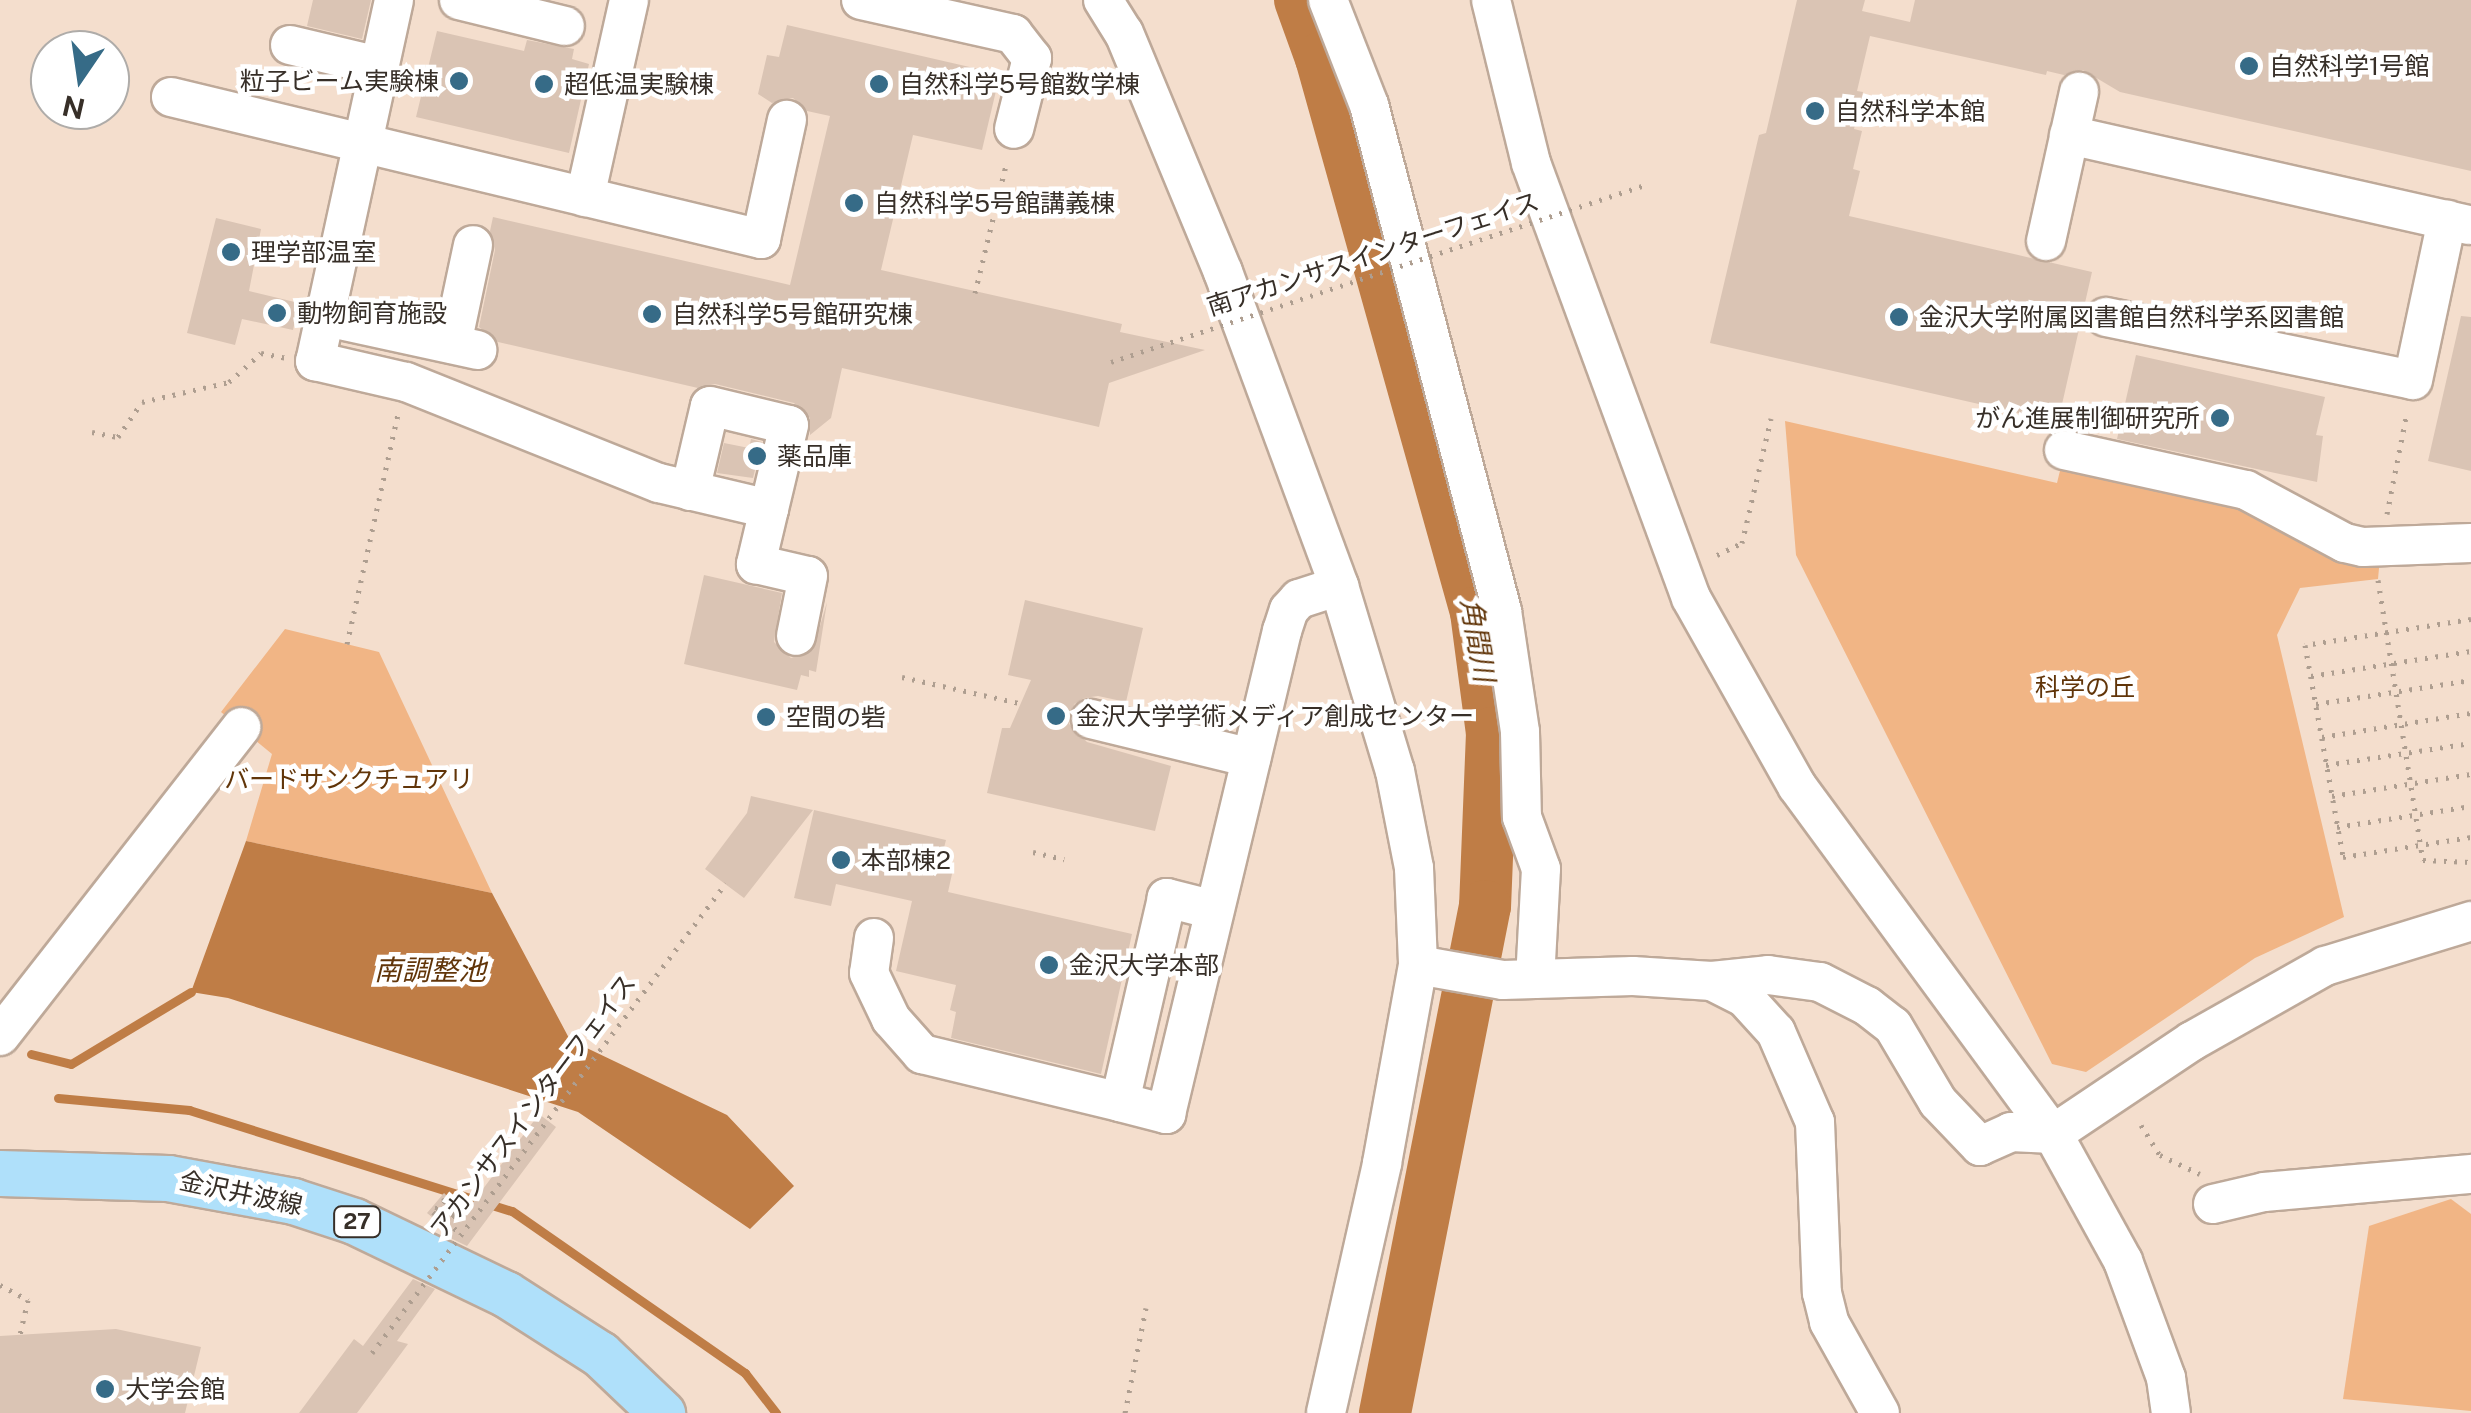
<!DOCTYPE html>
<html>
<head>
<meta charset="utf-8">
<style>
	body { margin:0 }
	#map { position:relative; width:2471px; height:1413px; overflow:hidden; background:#f4decd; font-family:"Public Sans","Noto Sans JP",sans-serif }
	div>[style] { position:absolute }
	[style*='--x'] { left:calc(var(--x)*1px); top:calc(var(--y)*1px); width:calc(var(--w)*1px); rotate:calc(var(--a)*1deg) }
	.green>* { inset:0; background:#f1b585 }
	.water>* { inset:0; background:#bf7d46 }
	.stream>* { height:9px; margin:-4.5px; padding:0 4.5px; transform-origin:4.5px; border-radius:4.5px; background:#bf7d46 }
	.river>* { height:52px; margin:-26px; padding:0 26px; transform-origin:26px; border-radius:26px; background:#bf7d46 }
	.building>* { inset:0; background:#dac4b4 }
	.path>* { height:5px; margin-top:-2.5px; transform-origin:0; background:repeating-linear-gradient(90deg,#ae9e90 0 2.5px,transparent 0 10.5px) }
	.roads { filter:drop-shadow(2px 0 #bea999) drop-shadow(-2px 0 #bea999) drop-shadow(0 2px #bea999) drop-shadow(0 -2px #bea999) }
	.minor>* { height:38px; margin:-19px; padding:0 19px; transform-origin:19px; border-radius:19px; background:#fff }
	.major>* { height:45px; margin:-22.5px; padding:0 22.5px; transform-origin:22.5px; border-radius:22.5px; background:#afe0fa }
	.path-bridge>* { height:5px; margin-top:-2.5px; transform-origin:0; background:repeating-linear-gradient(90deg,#ae9e90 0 2.5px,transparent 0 10.5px) }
	.dots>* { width:28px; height:28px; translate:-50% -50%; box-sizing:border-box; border:5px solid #fff; border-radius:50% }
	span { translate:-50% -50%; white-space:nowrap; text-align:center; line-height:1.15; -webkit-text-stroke:9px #fff; paint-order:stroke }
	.shield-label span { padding:2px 8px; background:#fff; border:2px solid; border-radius:8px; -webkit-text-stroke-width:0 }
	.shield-label { font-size:22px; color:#372f28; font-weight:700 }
	.poi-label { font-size:25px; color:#372f28 }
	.left { translate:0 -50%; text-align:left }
	.right { translate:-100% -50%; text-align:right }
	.street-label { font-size:25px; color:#372f28 }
	.park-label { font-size:25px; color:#613509 }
	.water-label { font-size:28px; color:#613509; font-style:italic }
	.north { position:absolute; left:30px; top:30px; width:100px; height:100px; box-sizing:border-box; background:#fff; border:2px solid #afaca9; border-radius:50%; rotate:193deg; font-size:28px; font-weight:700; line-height:40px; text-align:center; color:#372f28 }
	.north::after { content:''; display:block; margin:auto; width:35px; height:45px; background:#366b87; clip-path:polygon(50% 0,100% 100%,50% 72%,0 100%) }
</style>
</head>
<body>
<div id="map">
	<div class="green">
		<div style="clip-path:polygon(1785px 421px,2057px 483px,2065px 450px,2381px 547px,2378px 579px,2300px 588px,2277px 635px,2344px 917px,2255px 958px,2086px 1072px,2052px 1064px,1796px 555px)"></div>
		<div style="clip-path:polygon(285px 629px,379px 652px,492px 893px,246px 841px,272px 754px,221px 712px)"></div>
		<div style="clip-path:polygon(2451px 1199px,2471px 1214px,2471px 1411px,2343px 1399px,2369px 1226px)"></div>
	</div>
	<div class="water">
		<div style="clip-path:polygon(246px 841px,492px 893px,570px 1040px,727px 1115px,794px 1186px,750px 1229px,578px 1112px,228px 998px,191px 992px)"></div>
	</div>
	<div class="stream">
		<div style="--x:31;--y:1054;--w:41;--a:14"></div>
		<div style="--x:71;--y:1064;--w:140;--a:-31"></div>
		<div style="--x:58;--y:1098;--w:132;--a:5.2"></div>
		<div style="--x:189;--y:1110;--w:338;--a:17.4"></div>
		<div style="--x:512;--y:1211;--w:284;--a:34.8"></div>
		<div style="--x:745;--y:1373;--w:51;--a:52.2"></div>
	</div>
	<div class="river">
		<div style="--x:1300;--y:0;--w:62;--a:70.1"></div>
		<div style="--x:1321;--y:58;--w:575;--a:74.37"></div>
		<div style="--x:1476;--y:612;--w:122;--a:82.5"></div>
		<div style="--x:1492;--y:733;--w:173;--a:92.3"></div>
		<div style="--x:1485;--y:906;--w:517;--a:101.16"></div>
	</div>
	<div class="building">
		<div style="clip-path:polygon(313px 0,371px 0,362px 39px,307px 26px)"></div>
		<div style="clip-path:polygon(1797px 0,1865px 0,1862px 11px,1910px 22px,1915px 0,2471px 0,2471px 171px,2120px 92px,2083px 70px,2064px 75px,2047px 71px,2046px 75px,1870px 36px,1857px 91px,1863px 92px,1854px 129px,1862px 131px,1853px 169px,1860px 171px,1849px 216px,2092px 272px,2058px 422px,1710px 343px,1759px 135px,1766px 133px)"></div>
		<div style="clip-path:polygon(787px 25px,1000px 74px,982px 150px,913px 135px,881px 270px,1122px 324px,1120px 332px,1205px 350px,1109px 383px,1099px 427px,842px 368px,831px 418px,810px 435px,810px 418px,794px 403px,715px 384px,698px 388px,498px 342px,479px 327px,495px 250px,490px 231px,493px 217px,790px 285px,830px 116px,807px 111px,793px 98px,772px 103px,758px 94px,767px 55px,779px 57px)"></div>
		<div style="clip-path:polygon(437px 31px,524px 51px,527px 40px,574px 49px,572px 59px,589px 64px,569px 153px,416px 117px)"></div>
		<div style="clip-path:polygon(216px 218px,261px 229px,249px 291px,299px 303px,293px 330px,242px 319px,235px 345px,187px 333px)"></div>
		<div style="clip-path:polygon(2461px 316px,2471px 317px,2471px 471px,2428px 461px)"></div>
		<div style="clip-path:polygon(2136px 355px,2325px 397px,2316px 435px,2323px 436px,2317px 482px,2117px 439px)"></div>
		<div style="clip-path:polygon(751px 439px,762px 442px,753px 478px,717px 473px,724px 443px,749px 448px)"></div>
		<div style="clip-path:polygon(704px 575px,782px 593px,774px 642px,791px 658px,813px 650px,827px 602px,816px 672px,809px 670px,809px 677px,801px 675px,797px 690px,684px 664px)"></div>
		<div style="clip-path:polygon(1025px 600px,1143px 628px,1126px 702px,1098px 696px,1084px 698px,1074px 704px,1069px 724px,1087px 742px,1171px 766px,1155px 831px,987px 793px,1002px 728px,1010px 728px,1031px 680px,1008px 675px)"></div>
		<div style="clip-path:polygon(751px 796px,813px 810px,744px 898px,705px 869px,747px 813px)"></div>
		<div style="clip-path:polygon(814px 810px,946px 840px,940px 863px,954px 865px,948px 892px,1132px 934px,1101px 1074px,951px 1038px,956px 1012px,950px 1010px,956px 985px,896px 971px,912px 901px,836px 884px,831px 906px,794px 898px)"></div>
		<div style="clip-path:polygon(539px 1114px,556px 1127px,467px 1246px,446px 1236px,450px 1232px,427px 1213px,444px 1193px,465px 1213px)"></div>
		<div style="clip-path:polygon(413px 1279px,435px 1289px,397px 1341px,408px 1344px,357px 1413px,299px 1413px,354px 1339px,363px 1346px)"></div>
		<div style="clip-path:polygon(116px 1329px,201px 1347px,185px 1413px,0 1413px,0 1336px)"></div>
	</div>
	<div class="path">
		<div style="--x:975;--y:293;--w:136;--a:-76.4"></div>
		<div style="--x:92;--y:432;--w:26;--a:11"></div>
		<div style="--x:118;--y:437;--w:42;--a:-55.6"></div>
		<div style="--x:142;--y:402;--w:89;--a:-12.9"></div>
		<div style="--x:229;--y:382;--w:43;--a:-42.2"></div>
		<div style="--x:261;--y:353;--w:25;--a:11"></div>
		<div style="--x:2387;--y:514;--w:104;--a:-78.9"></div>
		<div style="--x:1717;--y:555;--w:28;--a:-26"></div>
		<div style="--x:1742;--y:543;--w:128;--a:-76.9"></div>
		<div style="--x:2378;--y:580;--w:284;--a:80.9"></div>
		<div style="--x:2423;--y:860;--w:48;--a:2.4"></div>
		<div style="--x:2471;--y:619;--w:168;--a:171.1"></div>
		<div style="--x:2305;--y:645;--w:215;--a:79.8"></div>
		<div style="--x:2343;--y:857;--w:130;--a:-8.9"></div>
		<div style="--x:347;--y:644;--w:236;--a:-77.5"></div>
		<div style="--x:2311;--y:676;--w:162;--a:-8.9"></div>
		<div style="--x:902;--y:677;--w:120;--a:12.5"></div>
		<div style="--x:2316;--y:704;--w:157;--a:-8.8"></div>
		<div style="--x:2322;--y:737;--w:151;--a:-9.2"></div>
		<div style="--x:2326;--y:765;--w:147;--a:-8.6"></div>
		<div style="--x:2332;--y:796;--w:141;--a:-9"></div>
		<div style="--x:2337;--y:827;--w:136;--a:-8.9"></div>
		<div style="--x:1033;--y:852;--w:32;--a:13"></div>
		<div style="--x:2141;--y:1125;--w:36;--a:58"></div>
		<div style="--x:2160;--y:1155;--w:44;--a:25.4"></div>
		<div style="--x:445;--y:1225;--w:19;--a:-47"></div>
		<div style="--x:458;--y:1211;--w:18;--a:-137"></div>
		<div style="--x:445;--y:1199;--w:18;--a:133"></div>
		<div style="--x:433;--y:1212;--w:17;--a:40"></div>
		<div style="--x:446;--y:1223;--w:16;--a:-47"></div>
		<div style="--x:457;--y:1211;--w:16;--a:-137"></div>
		<div style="--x:445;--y:1200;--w:16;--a:130"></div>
		<div style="--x:435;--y:1212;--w:15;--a:42"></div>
		<div style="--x:446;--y:1222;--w:14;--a:-51"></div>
		<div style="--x:455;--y:1211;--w:14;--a:-135"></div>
		<div style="--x:445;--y:1201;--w:13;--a:132"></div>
		<div style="--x:436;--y:1211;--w:14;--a:45"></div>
		<div style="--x:0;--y:1285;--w:32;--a:28"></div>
		<div style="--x:28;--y:1300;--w:35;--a:103"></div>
		<div style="--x:1125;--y:1413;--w:107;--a:-78.7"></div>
	</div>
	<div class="roads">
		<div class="minor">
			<div style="--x:394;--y:0;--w:370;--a:102.3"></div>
			<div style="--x:315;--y:361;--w:93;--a:13"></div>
			<div style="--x:406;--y:382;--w:272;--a:21.8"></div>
			<div style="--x:659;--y:483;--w:113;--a:13.3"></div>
			<div style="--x:769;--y:509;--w:57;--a:103.3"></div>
			<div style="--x:756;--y:564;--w:53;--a:13"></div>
			<div style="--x:808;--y:576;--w:61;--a:101.3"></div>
			<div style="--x:459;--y:0;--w:109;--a:13.8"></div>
			<div style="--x:861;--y:0;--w:156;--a:12.6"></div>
			<div style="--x:1013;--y:34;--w:31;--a:52"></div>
			<div style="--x:1032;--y:58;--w:73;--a:104.2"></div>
			<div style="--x:1103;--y:0;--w:39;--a:58"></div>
			<div style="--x:1124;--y:33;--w:259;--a:67.5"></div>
			<div style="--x:1223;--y:272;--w:335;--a:69.7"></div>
			<div style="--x:1339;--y:586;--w:193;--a:73.2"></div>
			<div style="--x:1395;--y:771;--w:99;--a:78.9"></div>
			<div style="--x:1414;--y:868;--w:97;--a:87.6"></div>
			<div style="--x:1418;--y:965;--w:202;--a:100.3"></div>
			<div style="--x:1382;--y:1164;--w:255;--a:102.7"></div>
			<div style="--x:1328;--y:0;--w:113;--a:68.7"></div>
			<div style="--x:1369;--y:105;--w:523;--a:75.27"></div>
			<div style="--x:1502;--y:611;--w:122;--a:81.5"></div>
			<div style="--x:1520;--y:732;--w:85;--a:88.7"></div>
			<div style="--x:1522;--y:817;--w:55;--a:69.9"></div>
			<div style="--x:1541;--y:869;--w:110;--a:93.1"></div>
			<div style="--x:1491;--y:0;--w:168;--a:76.2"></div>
			<div style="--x:1531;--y:163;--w:463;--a:69.8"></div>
			<div style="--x:1691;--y:598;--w:216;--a:60.6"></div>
			<div style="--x:1797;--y:786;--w:432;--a:53.7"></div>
			<div style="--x:2053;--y:1134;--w:145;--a:61.1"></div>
			<div style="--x:2123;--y:1261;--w:125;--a:69.8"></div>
			<div style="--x:2166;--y:1378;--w:35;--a:82"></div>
			<div style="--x:290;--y:45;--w:91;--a:13.3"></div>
			<div style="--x:171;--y:97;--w:607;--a:13.53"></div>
			<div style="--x:761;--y:239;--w:122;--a:-77.7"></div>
			<div style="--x:2069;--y:135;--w:410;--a:12.7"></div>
			<div style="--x:585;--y:197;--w:202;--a:-77.4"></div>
			<div style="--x:2046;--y:241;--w:153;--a:-77.5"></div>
			<div style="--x:326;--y:317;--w:155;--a:12.3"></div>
			<div style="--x:2106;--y:317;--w:313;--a:11.6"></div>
			<div style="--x:2413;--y:380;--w:164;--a:-78"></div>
			<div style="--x:452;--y:344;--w:101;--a:-78"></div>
			<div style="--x:2064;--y:450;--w:186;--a:12.4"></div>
			<div style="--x:2246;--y:490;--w:112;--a:28.2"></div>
			<div style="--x:2345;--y:543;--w:18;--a:13"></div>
			<div style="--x:2363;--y:547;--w:108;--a:-2.1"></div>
			<div style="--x:690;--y:491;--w:87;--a:-76.8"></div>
			<div style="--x:710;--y:406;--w:81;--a:13.5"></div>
			<div style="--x:789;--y:425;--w:86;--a:103.4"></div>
			<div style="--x:1091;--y:719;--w:165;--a:13.7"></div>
			<div style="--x:1214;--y:910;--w:49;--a:-165.7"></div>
			<div style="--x:1167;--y:898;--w:209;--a:103"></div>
			<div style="--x:1120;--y:1102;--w:48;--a:14.6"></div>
			<div style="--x:1166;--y:1114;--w:497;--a:-76.5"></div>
			<div style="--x:1282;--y:631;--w:22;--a:-72"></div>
			<div style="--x:1289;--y:610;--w:15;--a:-48"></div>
			<div style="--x:1299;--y:599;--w:42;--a:-18"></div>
			<div style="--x:874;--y:938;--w:35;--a:98"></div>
			<div style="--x:869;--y:973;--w:51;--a:64.4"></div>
			<div style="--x:891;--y:1019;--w:47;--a:48.5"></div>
			<div style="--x:922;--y:1054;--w:204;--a:13.6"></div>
			<div style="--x:1418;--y:965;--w:86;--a:10"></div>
			<div style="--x:1503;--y:980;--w:130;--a:-1.8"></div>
			<div style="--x:1633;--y:976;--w:79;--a:3.6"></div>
			<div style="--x:1712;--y:981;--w:56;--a:-6.1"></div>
			<div style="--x:1768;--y:975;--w:52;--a:7.7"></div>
			<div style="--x:1820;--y:982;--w:53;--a:27.1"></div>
			<div style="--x:1867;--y:1006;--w:33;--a:38"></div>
			<div style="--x:1893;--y:1026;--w:88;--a:59.4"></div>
			<div style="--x:1938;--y:1102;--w:61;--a:46.3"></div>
			<div style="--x:1980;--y:1146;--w:34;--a:-24"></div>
			<div style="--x:2011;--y:1132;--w:42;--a:2.7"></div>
			<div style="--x:2053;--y:1134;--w:167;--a:-33.8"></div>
			<div style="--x:2192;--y:1041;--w:153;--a:-29.4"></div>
			<div style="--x:2325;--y:966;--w:153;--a:-17.1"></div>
			<div style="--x:1712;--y:981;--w:36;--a:27"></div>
			<div style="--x:1744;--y:997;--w:47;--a:47.6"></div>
			<div style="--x:1776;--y:1032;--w:98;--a:66.6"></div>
			<div style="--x:1815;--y:1122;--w:171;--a:87.7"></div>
			<div style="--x:1822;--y:1293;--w:30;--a:76"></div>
			<div style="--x:1829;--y:1322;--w:104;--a:60.7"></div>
			<div style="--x:0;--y:1036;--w:392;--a:-52"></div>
			<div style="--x:2213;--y:1204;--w:52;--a:-13.2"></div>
			<div style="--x:2264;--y:1192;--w:208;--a:-5"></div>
		</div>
		<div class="major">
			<div style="--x:0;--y:1173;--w:168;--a:1.7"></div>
			<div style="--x:168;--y:1178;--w:127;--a:10.4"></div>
			<div style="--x:293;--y:1201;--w:64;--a:18.2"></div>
			<div style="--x:354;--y:1221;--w:169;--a:25.7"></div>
			<div style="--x:506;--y:1294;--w:112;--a:32.6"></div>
			<div style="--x:600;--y:1354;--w:86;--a:43.6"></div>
		</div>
	</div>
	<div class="path-bridge">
		<div style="--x:1111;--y:362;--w:566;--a:-18.34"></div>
		<div style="--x:446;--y:1221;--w:20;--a:41"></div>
		<div style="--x:372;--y:1353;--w:588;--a:-53.01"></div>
	</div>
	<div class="dots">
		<div style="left:2249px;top:66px;background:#366b87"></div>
		<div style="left:459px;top:81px;background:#366b87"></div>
		<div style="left:544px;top:84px;background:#366b87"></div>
		<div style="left:879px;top:84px;background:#366b87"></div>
		<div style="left:1815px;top:111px;background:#366b87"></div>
		<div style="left:854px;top:203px;background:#366b87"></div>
		<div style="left:231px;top:252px;background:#366b87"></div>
		<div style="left:277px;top:313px;background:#366b87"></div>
		<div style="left:652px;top:314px;background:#366b87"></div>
		<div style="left:1899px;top:317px;background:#366b87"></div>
		<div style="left:2220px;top:418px;background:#366b87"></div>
		<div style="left:757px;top:456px;background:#366b87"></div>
		<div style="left:1056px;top:716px;background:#366b87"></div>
		<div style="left:766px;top:717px;background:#366b87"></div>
		<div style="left:841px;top:860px;background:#366b87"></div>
		<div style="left:1049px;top:965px;background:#366b87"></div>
		<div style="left:105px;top:1389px;background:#366b87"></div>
	</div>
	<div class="shield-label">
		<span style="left:357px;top:1222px">27</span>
	</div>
	<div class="poi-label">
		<span class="left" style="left:2269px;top:66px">自然科学1号館</span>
		<span class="right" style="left:439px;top:81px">粒子ビーム実験棟</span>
		<span class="left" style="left:564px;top:84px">超低温実験棟</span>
		<span class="left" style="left:899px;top:84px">自然科学5号館数学棟</span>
		<span class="left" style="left:1835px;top:111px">自然科学本館</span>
		<span class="left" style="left:874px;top:203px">自然科学5号館講義棟</span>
		<span class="left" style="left:251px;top:252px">理学部温室</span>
		<span class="left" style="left:297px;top:313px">動物飼育施設</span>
		<span class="left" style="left:672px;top:314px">自然科学5号館研究棟</span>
		<span class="left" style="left:1919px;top:317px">金沢大学附属図書館自然科学系図書館</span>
		<span class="right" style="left:2200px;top:418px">がん進展制御研究所</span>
		<span class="left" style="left:777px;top:456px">薬品庫</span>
		<span class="left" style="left:1076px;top:716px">金沢大学学術メディア創成センター</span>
		<span class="left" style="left:786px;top:717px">空間の砦</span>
		<span class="left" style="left:861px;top:860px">本部棟2</span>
		<span class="left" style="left:1069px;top:965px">金沢大学本部</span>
		<span class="left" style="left:125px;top:1389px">大学会館</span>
	</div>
	<div class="street-label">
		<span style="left:1373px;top:254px;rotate:-18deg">南アカンサスインターフェイス</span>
		<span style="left:533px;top:1106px;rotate:-53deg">アカンサスインターフェイス</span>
		<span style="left:241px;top:1193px;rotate:12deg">金沢井波線</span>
	</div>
	<div class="park-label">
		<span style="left:2085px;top:687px">科学の丘</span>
		<span style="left:349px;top:779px">バードサンクチュアリ</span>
	</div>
	<div class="water-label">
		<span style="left:1478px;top:640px;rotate:80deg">角間川</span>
		<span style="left:430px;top:970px">南調整池</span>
	</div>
	<div class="north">N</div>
</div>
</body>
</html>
